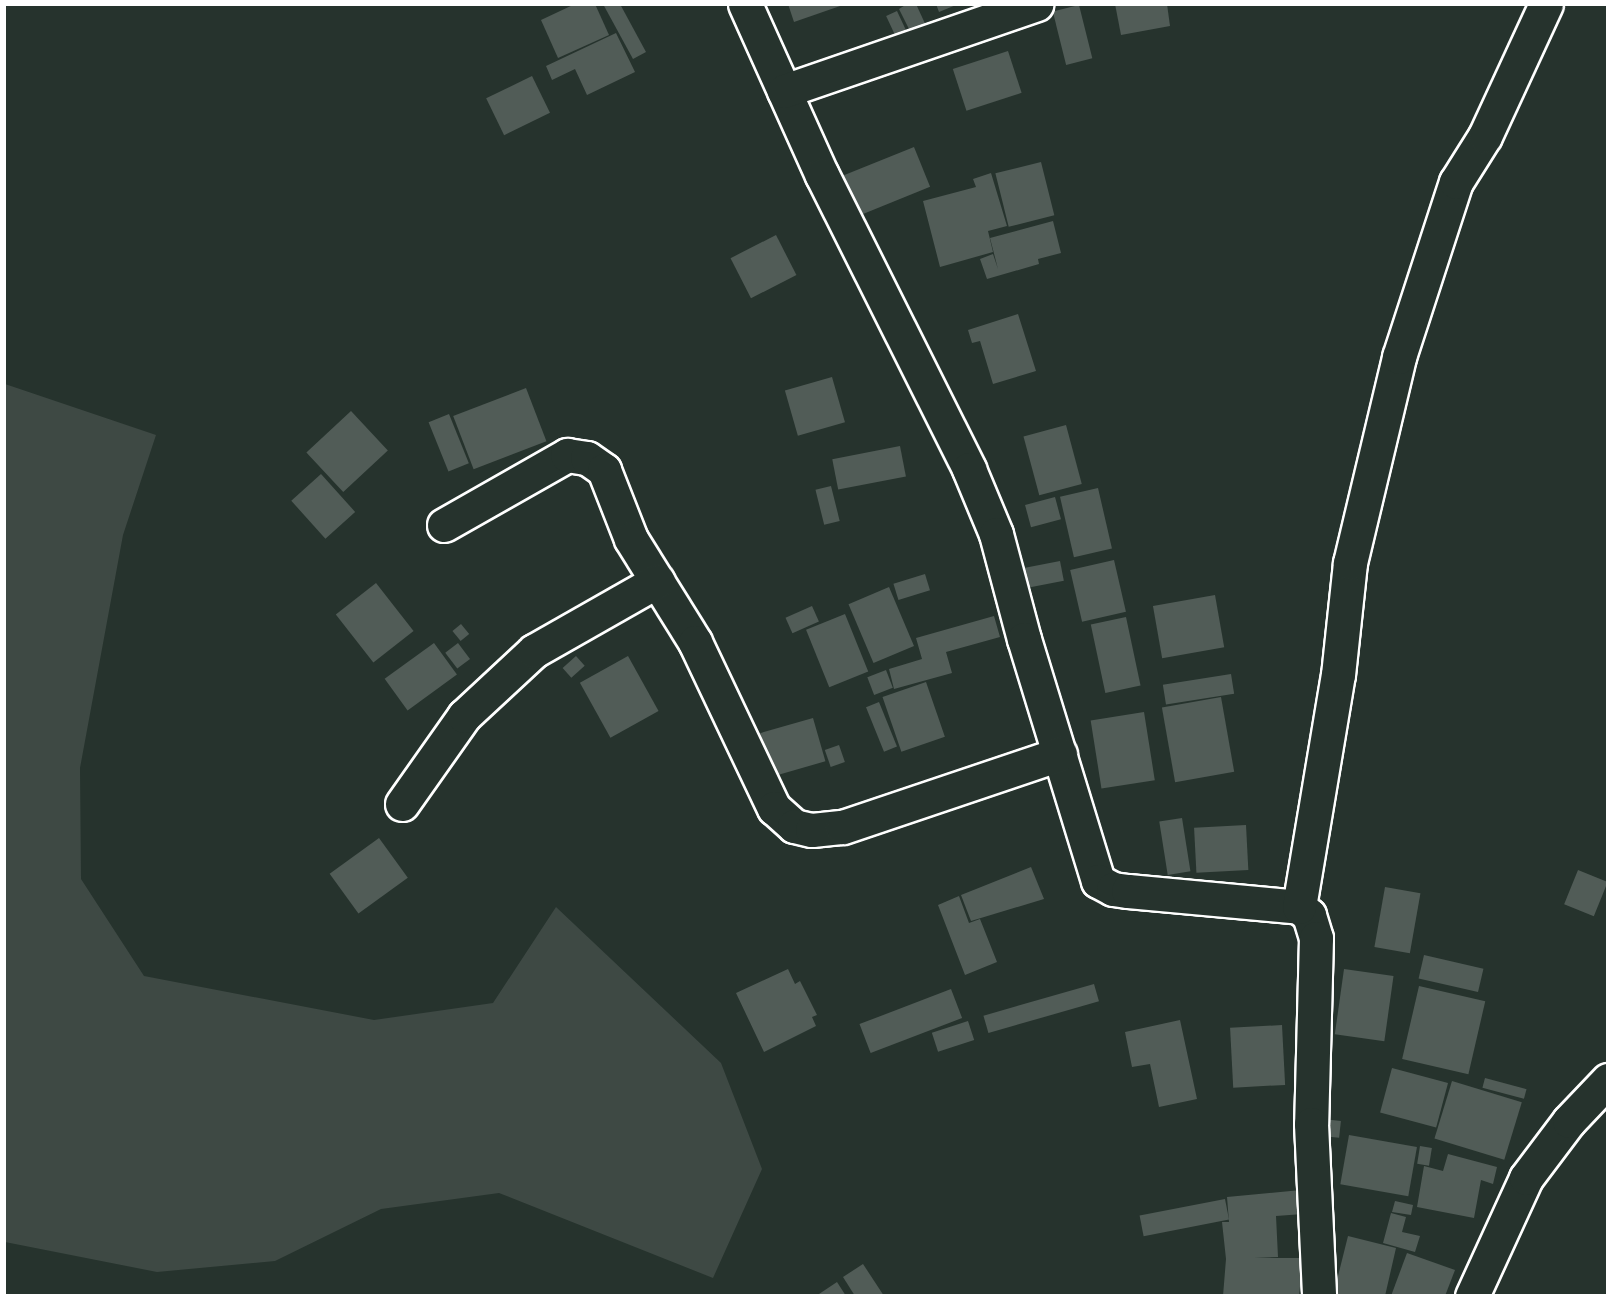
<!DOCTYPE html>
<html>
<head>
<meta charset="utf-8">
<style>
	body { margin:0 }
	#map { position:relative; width:1612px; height:1300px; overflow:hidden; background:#26332d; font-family:Dekko,sans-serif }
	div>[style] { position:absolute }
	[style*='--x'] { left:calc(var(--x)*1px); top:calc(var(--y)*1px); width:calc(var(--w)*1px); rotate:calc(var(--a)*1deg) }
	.green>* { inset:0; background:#3e4944 }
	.building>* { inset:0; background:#515c57; transform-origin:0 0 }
	.roads { filter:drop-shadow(2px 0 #fff) drop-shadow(-2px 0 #fff) drop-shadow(0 2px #fff) drop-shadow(0 -2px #fff) }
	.minor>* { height:33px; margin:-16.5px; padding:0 16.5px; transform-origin:16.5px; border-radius:16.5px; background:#26332d }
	span { translate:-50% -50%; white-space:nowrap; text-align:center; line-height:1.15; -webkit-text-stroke:6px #26332d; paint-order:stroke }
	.frame { position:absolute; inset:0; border:6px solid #fff; pointer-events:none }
</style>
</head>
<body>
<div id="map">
	<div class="green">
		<div style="clip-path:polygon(5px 384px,156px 435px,123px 535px,80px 768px,81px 879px,144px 976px,374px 1020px,493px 1003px,556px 907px,721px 1063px,762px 1169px,713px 1278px,499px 1193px,381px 1209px,275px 1261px,157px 1272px,5px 1242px)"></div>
	</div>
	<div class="building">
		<div style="clip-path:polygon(575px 4px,595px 4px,609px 35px,558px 58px,541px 20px)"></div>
		<div style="clip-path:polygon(603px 4px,620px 4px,646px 52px,633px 59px)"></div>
		<div style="clip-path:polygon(788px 4px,843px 4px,843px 5px,794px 22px)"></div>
		<div style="clip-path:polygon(907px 4px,916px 4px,928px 30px,913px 37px,899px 9px)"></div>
		<div style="clip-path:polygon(936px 4px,956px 4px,956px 5px,939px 12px)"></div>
		<div style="clip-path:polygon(1115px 4px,1167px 4px,1170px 26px,1121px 35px)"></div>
		<div style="left:1079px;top:5px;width:55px;height:27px;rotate:76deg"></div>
		<div style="left:897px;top:11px;width:29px;height:12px;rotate:65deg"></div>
		<div style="clip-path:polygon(616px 33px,635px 72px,587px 95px,575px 69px,552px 80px,546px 66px)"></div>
		<div style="left:1008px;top:51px;width:44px;height:58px;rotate:72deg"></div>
		<div style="left:532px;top:76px;width:41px;height:51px;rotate:64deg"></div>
		<div style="left:914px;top:147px;width:43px;height:77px;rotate:68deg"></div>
		<div style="left:1041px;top:162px;width:55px;height:47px;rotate:76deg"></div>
		<div style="clip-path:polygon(991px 173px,1007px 226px,988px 231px,993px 252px,940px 267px,923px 201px,976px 187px,973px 179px)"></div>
		<div style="clip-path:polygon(1053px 221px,1061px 253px,1038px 259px,1039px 264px,987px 279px,980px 259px,993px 254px,998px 269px,990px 238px)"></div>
		<div style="left:776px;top:235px;width:45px;height:51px;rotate:63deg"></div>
		<div style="clip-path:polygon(1018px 314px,1036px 371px,993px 384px,980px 341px,972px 343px,968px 330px)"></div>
		<div style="left:832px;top:377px;width:47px;height:49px;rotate:74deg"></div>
		<div style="left:526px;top:388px;width:57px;height:78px;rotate:69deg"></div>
		<div style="left:351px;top:411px;width:54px;height:61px;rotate:47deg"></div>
		<div style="left:449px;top:414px;width:53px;height:22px;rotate:68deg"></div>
		<div style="left:1066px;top:425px;width:61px;height:44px;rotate:75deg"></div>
		<div style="left:900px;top:446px;width:31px;height:69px;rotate:79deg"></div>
		<div style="left:321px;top:474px;width:51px;height:40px;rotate:48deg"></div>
		<div style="left:831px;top:486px;width:36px;height:16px;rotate:76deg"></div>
		<div style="left:1098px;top:488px;width:62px;height:39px;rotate:77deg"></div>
		<div style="left:1055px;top:497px;width:23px;height:31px;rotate:75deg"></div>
		<div style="left:1114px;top:560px;width:53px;height:45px;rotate:77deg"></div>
		<div style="left:1060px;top:561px;width:20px;height:42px;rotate:79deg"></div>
		<div style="left:925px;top:574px;width:17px;height:33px;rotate:73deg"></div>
		<div style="left:376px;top:583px;width:61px;height:51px;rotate:52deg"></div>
		<div style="left:889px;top:587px;width:64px;height:44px;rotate:67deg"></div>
		<div style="left:1215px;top:595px;width:53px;height:63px;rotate:80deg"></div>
		<div style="left:812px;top:606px;width:17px;height:29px;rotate:66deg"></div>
		<div style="left:845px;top:614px;width:62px;height:42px;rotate:68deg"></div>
		<div style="clip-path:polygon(994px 616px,1000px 637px,946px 652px,952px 673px,894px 689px,889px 669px,922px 659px,916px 638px)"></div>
		<div style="left:1126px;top:617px;width:70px;height:36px;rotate:78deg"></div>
		<div style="left:461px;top:624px;width:13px;height:11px;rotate:51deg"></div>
		<div style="left:434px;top:643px;width:39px;height:61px;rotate:54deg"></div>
		<div style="left:458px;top:643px;width:20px;height:16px;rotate:53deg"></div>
		<div style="left:576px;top:656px;width:13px;height:18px;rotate:48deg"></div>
		<div style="left:628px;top:656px;width:63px;height:55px;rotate:61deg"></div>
		<div style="left:886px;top:670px;width:19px;height:20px;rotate:69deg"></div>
		<div style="left:1231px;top:674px;width:20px;height:69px;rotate:81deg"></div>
		<div style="left:926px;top:682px;width:58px;height:46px;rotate:71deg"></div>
		<div style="left:1221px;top:697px;width:76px;height:60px;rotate:80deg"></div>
		<div style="left:879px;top:702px;width:48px;height:14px;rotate:68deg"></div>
		<div style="left:1144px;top:712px;width:69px;height:54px;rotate:81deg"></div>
		<div style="left:813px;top:718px;width:45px;height:55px;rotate:74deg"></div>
		<div style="left:839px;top:745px;width:18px;height:15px;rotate:71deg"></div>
		<div style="left:1182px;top:818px;width:54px;height:23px;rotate:81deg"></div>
		<div style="left:1246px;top:825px;width:45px;height:52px;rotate:87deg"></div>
		<div style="left:379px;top:838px;width:49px;height:61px;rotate:54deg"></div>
		<div style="clip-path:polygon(1031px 867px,1044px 899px,971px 921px,961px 895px)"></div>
		<div style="left:1578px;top:870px;width:32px;height:37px;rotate:22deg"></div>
		<div style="left:1385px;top:887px;width:36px;height:61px;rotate:10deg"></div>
		<div style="clip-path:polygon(959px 896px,969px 923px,980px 919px,997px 962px,965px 975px,938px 905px)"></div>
		<div style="left:1424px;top:955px;width:61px;height:24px;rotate:13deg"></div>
		<div style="clip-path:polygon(788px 969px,795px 984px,800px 981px,817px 1015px,812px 1017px,816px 1026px,764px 1052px,736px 993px)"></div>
		<div style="left:1344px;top:969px;width:50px;height:66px;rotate:8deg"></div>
		<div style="left:1094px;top:984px;width:18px;height:115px;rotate:74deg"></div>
		<div style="left:1419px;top:986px;width:68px;height:75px;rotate:13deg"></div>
		<div style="left:951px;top:989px;width:31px;height:98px;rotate:69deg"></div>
		<div style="clip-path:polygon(1180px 1020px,1197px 1099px,1159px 1107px,1150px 1064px,1132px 1067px,1125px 1032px)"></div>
		<div style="left:968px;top:1021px;width:20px;height:38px;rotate:72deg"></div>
		<div style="left:1282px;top:1025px;width:60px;height:52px;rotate:87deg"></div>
		<div style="left:1392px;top:1068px;width:58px;height:46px;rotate:15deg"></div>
		<div style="left:1485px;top:1078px;width:43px;height:10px;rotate:15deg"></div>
		<div style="left:1452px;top:1081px;width:73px;height:60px;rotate:17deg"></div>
		<div style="left:1323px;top:1119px;width:18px;height:17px;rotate:6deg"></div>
		<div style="left:1349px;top:1135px;width:69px;height:50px;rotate:10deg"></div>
		<div style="left:1420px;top:1146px;width:12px;height:18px;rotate:9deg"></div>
		<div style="clip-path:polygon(1448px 1154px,1497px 1167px,1493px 1184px,1481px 1180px,1474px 1218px,1417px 1207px,1424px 1166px,1443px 1171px)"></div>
		<div style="clip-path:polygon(1301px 1190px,1303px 1214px,1276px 1216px,1278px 1257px,1254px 1258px,1303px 1258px,1299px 1296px,1223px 1296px,1226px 1259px,1222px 1222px,1229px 1222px,1227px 1197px)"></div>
		<div style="left:1225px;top:1199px;width:21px;height:87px;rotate:79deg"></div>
		<div style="clip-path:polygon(1395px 1201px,1413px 1205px,1411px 1215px,1392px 1212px)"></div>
		<div style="clip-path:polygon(1391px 1213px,1406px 1217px,1402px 1232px,1420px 1236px,1415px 1252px,1383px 1243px)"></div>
		<div style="clip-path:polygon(1348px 1236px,1396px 1248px,1385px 1296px,1333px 1296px)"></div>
		<div style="clip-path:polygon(1407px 1253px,1455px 1270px,1445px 1296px,1391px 1296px)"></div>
		<div style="clip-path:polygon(863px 1264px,884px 1296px,855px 1296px,843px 1277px)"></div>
		<div style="clip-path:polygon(837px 1282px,846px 1296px,816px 1296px)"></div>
	</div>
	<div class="roads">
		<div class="minor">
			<div style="--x:745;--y:4;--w:188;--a:65.8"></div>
			<div style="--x:822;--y:175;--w:329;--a:63.4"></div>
			<div style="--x:969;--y:469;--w:70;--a:67.4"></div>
			<div style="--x:996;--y:534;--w:109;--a:75.1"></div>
			<div style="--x:1024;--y:639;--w:253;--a:73"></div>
			<div style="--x:1098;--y:881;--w:17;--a:28"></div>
			<div style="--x:1113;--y:889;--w:15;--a:8"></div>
			<div style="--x:1128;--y:891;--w:172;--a:5.3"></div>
			<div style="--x:1299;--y:907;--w:13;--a:39"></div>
			<div style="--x:1309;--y:915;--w:24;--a:73"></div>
			<div style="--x:1316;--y:938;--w:186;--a:91.5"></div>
			<div style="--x:1311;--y:1124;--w:172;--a:87.3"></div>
			<div style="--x:784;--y:91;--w:267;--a:-19"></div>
			<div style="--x:444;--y:525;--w:142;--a:-29.6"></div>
			<div style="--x:567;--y:455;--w:20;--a:9"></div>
			<div style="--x:587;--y:458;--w:21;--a:35"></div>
			<div style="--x:604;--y:470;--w:74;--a:68.6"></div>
			<div style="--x:631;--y:539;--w:121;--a:58.1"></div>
			<div style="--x:695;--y:642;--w:184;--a:64.6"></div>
			<div style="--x:774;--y:808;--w:27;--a:42"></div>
			<div style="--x:794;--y:826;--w:18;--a:13"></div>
			<div style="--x:812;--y:830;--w:31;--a:-6"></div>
			<div style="--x:843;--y:827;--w:229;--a:-18.6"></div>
			<div style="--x:402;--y:804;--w:108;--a:-54.8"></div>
			<div style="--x:464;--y:716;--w:96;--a:-42.9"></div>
			<div style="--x:534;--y:651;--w:142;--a:-29.6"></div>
			<div style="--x:1299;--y:907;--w:235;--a:-80.5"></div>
			<div style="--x:1338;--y:675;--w:113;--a:-83.9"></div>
			<div style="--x:1350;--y:563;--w:212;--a:-76.6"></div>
			<div style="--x:1399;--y:357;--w:184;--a:-72"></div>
			<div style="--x:1456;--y:182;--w:54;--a:-57.8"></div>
			<div style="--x:1485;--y:136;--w:145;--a:-65.2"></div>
			<div style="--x:1472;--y:1296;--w:130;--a:-65.4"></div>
			<div style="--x:1526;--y:1178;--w:71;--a:-53"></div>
			<div style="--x:1569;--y:1121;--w:57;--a:-46.4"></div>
		</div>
	</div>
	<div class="frame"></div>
</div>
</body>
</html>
